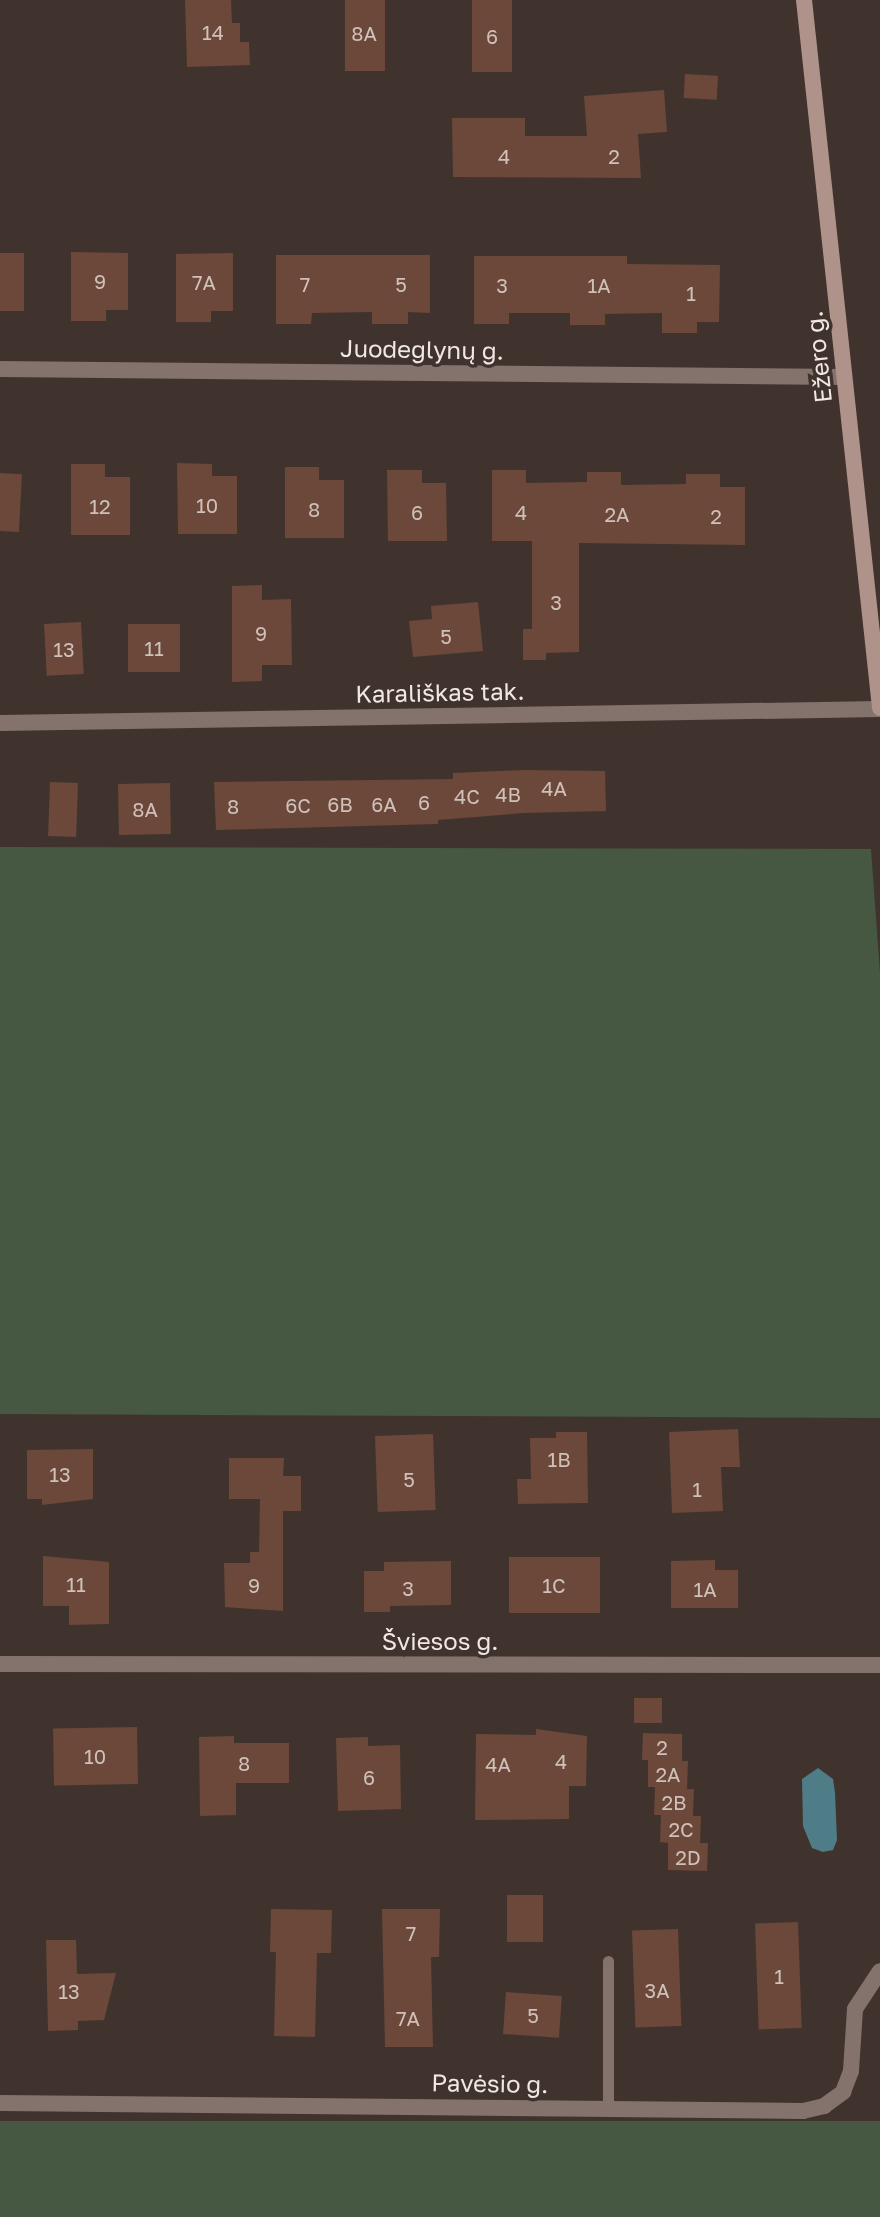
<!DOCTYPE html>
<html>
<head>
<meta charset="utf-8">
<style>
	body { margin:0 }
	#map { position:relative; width:880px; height:2217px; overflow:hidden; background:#40332e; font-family:"Golos Text",sans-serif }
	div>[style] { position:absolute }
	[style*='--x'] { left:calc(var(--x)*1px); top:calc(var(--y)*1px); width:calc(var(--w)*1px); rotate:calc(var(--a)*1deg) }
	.green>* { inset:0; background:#465742; transform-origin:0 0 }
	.water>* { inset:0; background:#4e7d88 }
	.building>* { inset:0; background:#6b4839; transform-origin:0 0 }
	.lane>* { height:11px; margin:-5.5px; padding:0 5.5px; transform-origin:5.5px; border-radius:5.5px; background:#84726d }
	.street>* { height:16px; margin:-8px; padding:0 8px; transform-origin:8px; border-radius:8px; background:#84726d }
	.secondary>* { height:16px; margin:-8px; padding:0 8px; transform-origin:8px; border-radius:8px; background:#af928a }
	span { translate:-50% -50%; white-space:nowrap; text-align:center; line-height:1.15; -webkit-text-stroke:7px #40332e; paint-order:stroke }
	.number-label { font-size:20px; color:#cfc0b9 }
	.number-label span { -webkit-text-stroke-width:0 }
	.street-label { font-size:24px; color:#f0e8e4 }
</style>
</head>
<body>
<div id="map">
	<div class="green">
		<div style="clip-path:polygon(0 847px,871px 849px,880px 973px,880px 1418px,0 1414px)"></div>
		<div style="left:0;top:2121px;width:880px;height:96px"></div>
	</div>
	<div class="water">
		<div style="clip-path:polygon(818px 1768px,833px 1779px,835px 1793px,837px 1840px,833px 1850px,823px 1852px,812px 1848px,803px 1826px,802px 1779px)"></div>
	</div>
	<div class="building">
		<div style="clip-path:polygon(185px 0,231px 0,232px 23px,240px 23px,240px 42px,249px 42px,250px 65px,187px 67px)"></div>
		<div style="left:345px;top:0;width:40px;height:71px"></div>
		<div style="left:472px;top:0;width:40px;height:72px"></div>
		<div style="left:685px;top:74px;width:33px;height:24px;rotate:3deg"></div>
		<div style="clip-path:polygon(664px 90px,667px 132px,638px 134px,641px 178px,453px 177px,452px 118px,525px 118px,525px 136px,587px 136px,584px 96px)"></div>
		<div style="clip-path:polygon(71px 252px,128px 253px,128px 310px,106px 310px,106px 321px,71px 321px)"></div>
		<div style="left:0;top:253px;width:24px;height:58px"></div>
		<div style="clip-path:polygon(233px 253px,233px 311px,211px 311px,211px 322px,176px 322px,176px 254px)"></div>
		<div style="clip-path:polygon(276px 255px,430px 255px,430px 313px,408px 312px,408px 324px,372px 324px,372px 312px,312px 313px,311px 324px,276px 324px)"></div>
		<div style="clip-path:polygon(474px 256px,627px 256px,627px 264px,720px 265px,719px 322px,697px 322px,697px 333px,662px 333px,662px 313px,605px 314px,605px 325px,570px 325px,570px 313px,509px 313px,509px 324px,474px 324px)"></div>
		<div style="clip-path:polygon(177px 463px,212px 464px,212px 476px,237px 476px,237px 534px,178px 534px)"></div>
		<div style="clip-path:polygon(71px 464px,105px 464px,105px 477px,130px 477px,130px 535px,71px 535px)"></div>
		<div style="clip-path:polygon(285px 467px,319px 467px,319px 480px,344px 480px,344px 538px,285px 538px)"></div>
		<div style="clip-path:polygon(387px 470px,422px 470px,422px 483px,446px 483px,447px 541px,388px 541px)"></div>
		<div style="clip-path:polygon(492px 470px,526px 470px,526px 483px,587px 482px,587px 472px,621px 472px,621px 485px,686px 484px,686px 474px,720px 474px,720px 487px,745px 487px,745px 545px,579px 543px,579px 652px,546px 653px,546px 660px,523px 660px,523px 629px,532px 629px,532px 541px,492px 541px)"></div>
		<div style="left:0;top:473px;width:22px;height:58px;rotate:3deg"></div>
		<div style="clip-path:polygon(262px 585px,262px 600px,291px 599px,292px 665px,262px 665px,262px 681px,232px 682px,232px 586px)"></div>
		<div style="clip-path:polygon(478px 602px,483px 651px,413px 657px,409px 621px,432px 619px,431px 606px)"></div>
		<div style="left:81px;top:622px;width:52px;height:37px;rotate:87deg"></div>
		<div style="left:128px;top:624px;width:52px;height:48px"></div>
		<div style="clip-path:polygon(523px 770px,605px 771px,606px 811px,524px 813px,438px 820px,438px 824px,216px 830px,214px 782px,453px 779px,453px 773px)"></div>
		<div style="left:50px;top:782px;width:28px;height:54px;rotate:2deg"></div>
		<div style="left:170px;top:783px;width:51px;height:52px;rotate:89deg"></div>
		<div style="clip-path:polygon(738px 1429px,740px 1467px,721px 1467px,723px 1511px,672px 1513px,669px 1432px)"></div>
		<div style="clip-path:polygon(556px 1432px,587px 1432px,588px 1503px,518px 1504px,517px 1479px,531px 1479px,530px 1438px,556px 1438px)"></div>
		<div style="left:433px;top:1434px;width:76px;height:58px;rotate:88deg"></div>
		<div style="clip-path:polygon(93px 1449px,93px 1499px,42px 1505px,42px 1499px,27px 1499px,27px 1450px)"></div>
		<div style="clip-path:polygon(229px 1458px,284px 1458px,283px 1476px,301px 1476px,301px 1511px,283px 1511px,283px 1611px,225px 1607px,224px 1563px,250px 1563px,250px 1552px,259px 1552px,260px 1499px,229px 1499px)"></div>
		<div style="clip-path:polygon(43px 1556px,109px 1562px,109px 1624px,69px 1625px,69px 1606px,43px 1606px)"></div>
		<div style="left:509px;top:1557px;width:91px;height:56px"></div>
		<div style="clip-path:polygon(715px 1560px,715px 1570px,738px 1570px,738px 1608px,671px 1608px,671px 1561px)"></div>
		<div style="clip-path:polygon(451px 1561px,451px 1605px,390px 1606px,390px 1612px,364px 1612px,364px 1571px,384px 1571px,384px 1562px)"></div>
		<div style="left:634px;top:1698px;width:28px;height:25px"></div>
		<div style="left:137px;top:1727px;width:57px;height:84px;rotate:89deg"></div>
		<div style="clip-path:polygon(536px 1729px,587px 1736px,586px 1786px,569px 1786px,569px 1819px,475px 1820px,476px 1734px,536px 1735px)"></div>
		<div style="clip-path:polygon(643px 1733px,682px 1734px,682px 1761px,688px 1761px,687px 1789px,694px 1789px,693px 1816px,701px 1816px,700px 1843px,708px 1843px,707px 1871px,668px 1870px,668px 1843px,660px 1842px,661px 1815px,654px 1815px,655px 1787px,648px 1787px,648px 1760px,642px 1760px)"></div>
		<div style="clip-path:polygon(234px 1736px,234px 1743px,289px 1743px,289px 1783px,236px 1783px,236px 1815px,200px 1816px,199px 1737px)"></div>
		<div style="clip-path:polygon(368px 1737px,368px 1746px,400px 1745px,401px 1809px,338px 1811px,336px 1738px)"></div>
		<div style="left:543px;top:1895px;width:47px;height:36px;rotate:90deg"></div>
		<div style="clip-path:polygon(271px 1909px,332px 1910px,331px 1953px,317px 1953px,315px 2037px,274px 2036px,276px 1952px,270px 1952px)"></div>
		<div style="clip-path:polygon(382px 1909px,440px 1909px,439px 1957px,431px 1957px,433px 2047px,385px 2047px)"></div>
		<div style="left:798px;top:1922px;width:106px;height:43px;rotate:88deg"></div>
		<div style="left:678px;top:1929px;width:97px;height:46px;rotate:88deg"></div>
		<div style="clip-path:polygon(46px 1940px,76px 1940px,77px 1974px,116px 1973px,104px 2020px,78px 2021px,78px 2030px,48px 2031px)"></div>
		<div style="left:506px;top:1992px;width:56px;height:42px;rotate:4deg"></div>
	</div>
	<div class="lane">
		<div style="--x:608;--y:1961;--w:148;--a:90"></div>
	</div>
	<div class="street">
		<div style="--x:0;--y:369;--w:844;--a:0.54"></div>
		<div style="--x:0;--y:723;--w:880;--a:-0.91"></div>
		<div style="--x:0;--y:1664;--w:880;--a:0.07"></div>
		<div style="--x:0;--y:2103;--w:803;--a:0.57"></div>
		<div style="--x:803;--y:2111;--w:22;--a:-13"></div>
		<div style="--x:824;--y:2106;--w:24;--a:-36"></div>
		<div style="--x:843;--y:2092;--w:22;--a:-69"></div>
		<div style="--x:851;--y:2071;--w:62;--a:-86.3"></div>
		<div style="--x:855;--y:2009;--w:45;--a:-56.7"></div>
	</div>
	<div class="secondary">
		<div style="--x:804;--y:0;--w:712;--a:83.87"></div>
	</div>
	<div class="number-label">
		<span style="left:213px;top:32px">14</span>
		<span style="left:364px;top:33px">8A</span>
		<span style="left:492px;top:36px">6</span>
		<span style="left:504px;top:156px">4</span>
		<span style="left:614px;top:156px">2</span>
		<span style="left:100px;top:281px">9</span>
		<span style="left:204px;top:282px">7A</span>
		<span style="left:305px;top:284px">7</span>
		<span style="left:401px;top:284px">5</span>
		<span style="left:502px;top:285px">3</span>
		<span style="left:599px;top:285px">1A</span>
		<span style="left:691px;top:293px">1</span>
		<span style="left:207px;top:505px">10</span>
		<span style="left:100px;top:506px">12</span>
		<span style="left:314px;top:509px">8</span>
		<span style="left:417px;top:512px">6</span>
		<span style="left:521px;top:512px">4</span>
		<span style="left:617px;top:514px">2A</span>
		<span style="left:716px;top:516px">2</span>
		<span style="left:556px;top:602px">3</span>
		<span style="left:261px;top:633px">9</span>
		<span style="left:446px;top:636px">5</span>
		<span style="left:154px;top:648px">11</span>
		<span style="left:64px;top:649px">13</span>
		<span style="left:554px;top:788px">4A</span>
		<span style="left:508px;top:794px">4B</span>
		<span style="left:467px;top:796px">4C</span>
		<span style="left:424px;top:802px">6</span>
		<span style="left:340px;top:804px">6B</span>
		<span style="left:384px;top:804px">6A</span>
		<span style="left:298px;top:805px">6C</span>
		<span style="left:233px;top:806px">8</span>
		<span style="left:145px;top:809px">8A</span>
		<span style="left:559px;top:1459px">1B</span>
		<span style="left:60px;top:1474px">13</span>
		<span style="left:409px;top:1479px">5</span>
		<span style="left:697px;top:1489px">1</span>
		<span style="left:76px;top:1584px">11</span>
		<span style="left:254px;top:1585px">9</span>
		<span style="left:554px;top:1585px">1C</span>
		<span style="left:408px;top:1588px">3</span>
		<span style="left:705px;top:1589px">1A</span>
		<span style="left:662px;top:1747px">2</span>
		<span style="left:95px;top:1756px">10</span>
		<span style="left:561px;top:1761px">4</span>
		<span style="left:244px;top:1763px">8</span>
		<span style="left:498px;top:1764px">4A</span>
		<span style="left:668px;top:1774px">2A</span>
		<span style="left:369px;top:1777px">6</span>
		<span style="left:674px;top:1802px">2B</span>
		<span style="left:681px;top:1829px">2C</span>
		<span style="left:688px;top:1857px">2D</span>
		<span style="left:411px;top:1933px">7</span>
		<span style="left:779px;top:1976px">1</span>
		<span style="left:657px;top:1990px">3A</span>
		<span style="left:69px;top:1991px">13</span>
		<span style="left:533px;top:2015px">5</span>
		<span style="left:408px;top:2018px">7A</span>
	</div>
	<div class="street-label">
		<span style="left:422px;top:349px;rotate:1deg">Juodeglynų g.</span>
		<span style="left:818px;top:357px;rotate:-96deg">Ežero g.</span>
		<span style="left:440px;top:692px;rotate:-1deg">Karališkas tak.</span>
		<span style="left:440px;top:1641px">Šviesos g.</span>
		<span style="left:490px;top:2083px;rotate:1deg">Pavėsio g.</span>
	</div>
</div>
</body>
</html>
